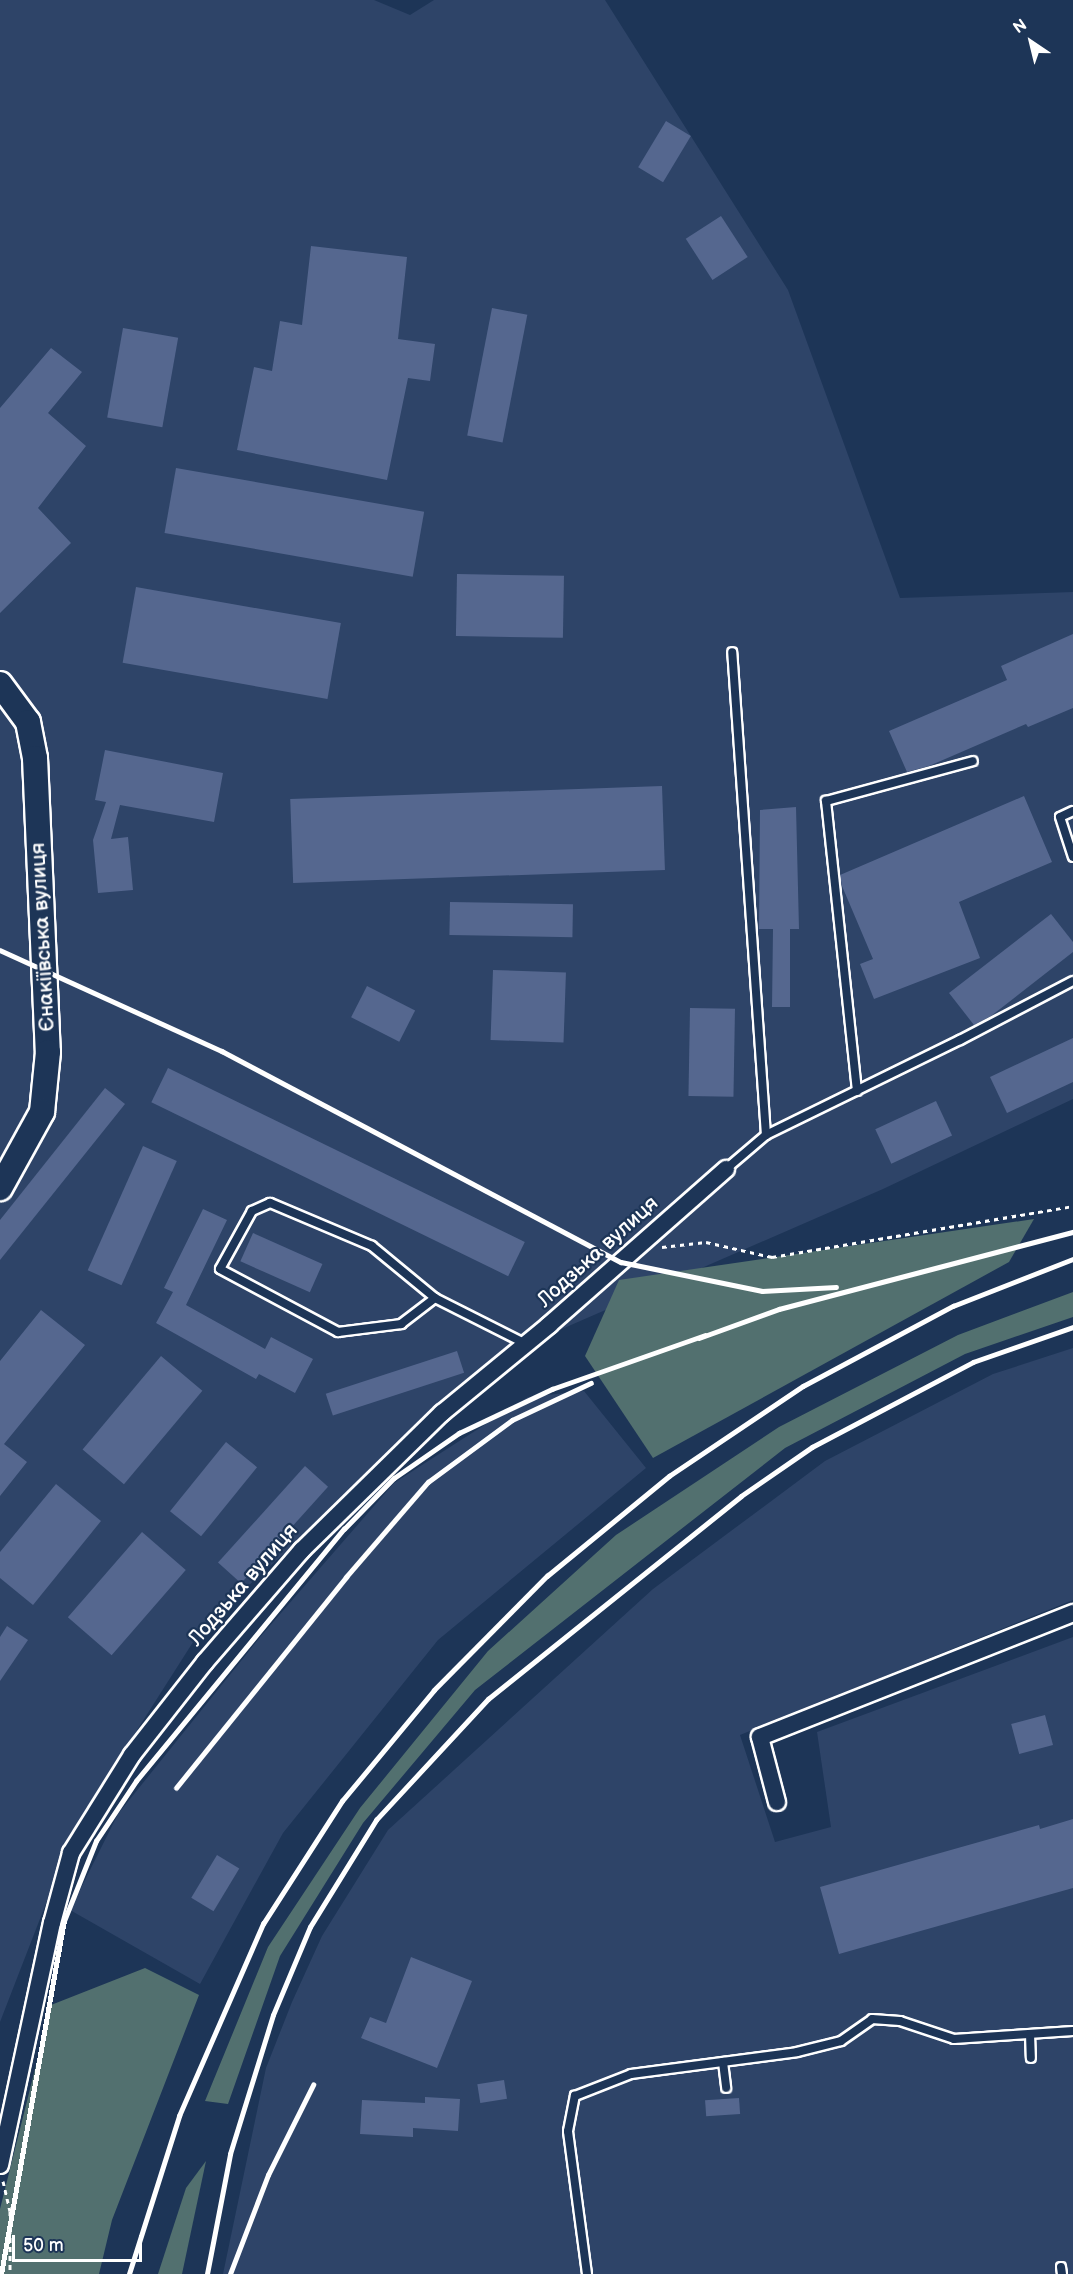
<!DOCTYPE html>
<html>
<head>
<meta charset="utf-8">
<style>
	body { margin:0 }
	#map { position:relative; width:1073px; height:2274px; overflow:hidden; background:#1d3557; font-family:"Balsamiq Sans",sans-serif }
	div>[style] { position:absolute }
	[style*='--x'] { left:calc(var(--x)*1px); top:calc(var(--y)*1px); width:calc(var(--w)*1px); rotate:calc(var(--a)*1deg) }
	.built>* { inset:0; background:#2e4468 }
	.green>* { inset:0; background:#52706f }
	.building>* { inset:0; background:#55678f; transform-origin:0 0 }
	.path>* { height:3px; margin-top:-1.5px; transform-origin:0; background:repeating-linear-gradient(90deg,#fff 0 4.5px,transparent 0 9px) }
	.roads { filter:drop-shadow(2px 0 #fff) drop-shadow(-2px 0 #fff) drop-shadow(0 2px #fff) drop-shadow(0 -2px #fff) }
	.lane>* { height:8px; margin:-4px; padding:0 4px; transform-origin:4px; border-radius:4px; background:#1d3557 }
	.street>* { height:16px; margin:-8px; padding:0 8px; transform-origin:8px; border-radius:8px; background:#1d3557 }
	.secondary>* { height:24px; margin:-12px; padding:0 12px; transform-origin:12px; border-radius:12px; background:#1d3557 }
	.rail>* { height:4.5px; margin:-2.25px; padding:0 2.25px; transform-origin:2.25px; border-radius:2.25px; background:#fff }
	span { translate:-50% -50%; white-space:nowrap; text-align:center; line-height:1.15; -webkit-text-stroke:4.5px #1d3557; paint-order:stroke }
	.street-label { font-size:21px; color:#fff }
	.north { position:absolute; left:1001px; top:12px; width:60px; height:60px; -webkit-text-stroke:4px #1d3557; paint-order:stroke; rotate:325deg; font-size:16px; font-weight:700; line-height:24px; text-align:center; color:#fff }
	.north::after { content:''; display:block; margin:auto; width:21px; height:27px; background:#fff; clip-path:polygon(50% 0,100% 100%,50% 72%,0 100%) }
	.scale { position:absolute; left:12px; top:2235px; width:130px; height:27px; box-sizing:border-box; border:3px solid #fff; border-top:0; padding-left:8px; font-size:18px; line-height:21px; white-space:nowrap; color:#fff; -webkit-text-stroke:4px #1d3557; paint-order:stroke }
</style>
</head>
<body>
<div id="map">
	<div class="built">
		<div style="clip-path:polygon(0 0,374px 0,410px 15px,434px 0,605px 0,788px 290px,900px 598px,1073px 592px,1073px 1099px,883px 1189px,502px 1355px,202px 1628px,76px 1826px,0 2022px)"></div>
		<div style="clip-path:polygon(1073px 1348px,1073px 1600px,740px 1735px,775px 1842px,831px 1827px,817px 1732px,1073px 1637px,1073px 2274px,223px 2274px,266px 2068px,292px 2002px,322px 1936px,388px 1830px,653px 1589px,825px 1461px,993px 1374px)"></div>
		<div style="clip-path:polygon(584px 1391px,646px 1468px,438px 1640px,283px 1833px,200px 1984px,70px 1910px,118px 1814px,261px 1636px,394px 1483px,528px 1397px)"></div>
	</div>
	<div class="green">
		<div style="clip-path:polygon(1034px 1219px,1009px 1262px,653px 1458px,585px 1356px,619px 1280px)"></div>
		<div style="clip-path:polygon(1073px 1292px,1073px 1317px,965px 1354px,785px 1448px,475px 1690px,363px 1823px,280px 1956px,228px 2104px,205px 2101px,268px 1947px,360px 1808px,488px 1651px,616px 1535px,779px 1427px,958px 1335px)"></div>
		<div style="clip-path:polygon(145px 1968px,199px 1995px,112px 2220px,99px 2274px,0 2274px,0 2209px,51px 2005px)"></div>
		<div style="clip-path:polygon(206px 2161px,182px 2274px,158px 2274px,186px 2188px)"></div>
	</div>
	<div class="building">
		<div style="left:666px;top:121px;width:29px;height:54px;rotate:31deg"></div>
		<div style="left:721px;top:216px;width:49px;height:42px;rotate:57deg"></div>
		<div style="clip-path:polygon(311px 246px,407px 257px,398px 339px,435px 344px,430px 381px,408px 378px,387px 480px,237px 450px,254px 367px,272px 371px,280px 321px,302px 325px)"></div>
		<div style="left:492px;top:308px;width:36px;height:130px;rotate:11deg"></div>
		<div style="left:123px;top:328px;width:56px;height:91px;rotate:10deg"></div>
		<div style="clip-path:polygon(51px 348px,82px 372px,48px 413px,86px 446px,38px 508px,71px 543px,0 613px,0 408px)"></div>
		<div style="left:176px;top:468px;width:252px;height:66px;rotate:10deg"></div>
		<div style="left:457px;top:574px;width:107px;height:62px;rotate:1deg"></div>
		<div style="left:136px;top:587px;width:208px;height:77px;rotate:10deg"></div>
		<div style="clip-path:polygon(1073px 634px,1073px 708px,1028px 727px,1026px 724px,929px 766px,907px 772px,889px 731px,1007px 680px,1001px 666px)"></div>
		<div style="clip-path:polygon(105px 750px,223px 773px,214px 822px,120px 805px,111px 839px,128px 837px,133px 890px,98px 893px,93px 840px,106px 802px,95px 800px)"></div>
		<div style="left:662px;top:786px;width:84px;height:372px;rotate:88deg"></div>
		<div style="clip-path:polygon(1024px 796px,1052px 862px,959px 902px,980px 958px,874px 999px,860px 964px,873px 959px,842px 886px,840px 875px)"></div>
		<div style="clip-path:polygon(796px 807px,799px 929px,790px 929px,790px 1007px,772px 1007px,773px 929px,759px 929px,760px 810px)"></div>
		<div style="left:450px;top:902px;width:123px;height:33px;rotate:1deg"></div>
		<div style="clip-path:polygon(1051px 914px,1073px 942px,1073px 952px,991px 1016px,974px 1025px,949px 993px)"></div>
		<div style="left:493px;top:970px;width:73px;height:70px;rotate:2deg"></div>
		<div style="left:367px;top:986px;width:54px;height:35px;rotate:27deg"></div>
		<div style="left:690px;top:1008px;width:45px;height:88px;rotate:1deg"></div>
		<div style="clip-path:polygon(1073px 1038px,1073px 1082px,1007px 1113px,990px 1077px)"></div>
		<div style="left:168px;top:1068px;width:397px;height:38px;rotate:26deg"></div>
		<div style="clip-path:polygon(105px 1088px,125px 1104px,0 1260px,0 1220px)"></div>
		<div style="left:936px;top:1101px;width:38px;height:67px;rotate:65deg"></div>
		<div style="left:143px;top:1146px;width:37px;height:136px;rotate:24deg"></div>
		<div style="clip-path:polygon(203px 1209px,227px 1220px,186px 1305px,265px 1349px,271px 1337px,313px 1359px,295px 1393px,259px 1374px,256px 1379px,156px 1323px,173px 1292px,164px 1288px)"></div>
		<div style="left:253px;top:1233px;width:76px;height:31px;rotate:24deg"></div>
		<div style="clip-path:polygon(41px 1310px,85px 1345px,4px 1444px,27px 1462px,0 1496px,0 1361px)"></div>
		<div style="left:457px;top:1351px;width:23px;height:138px;rotate:72deg"></div>
		<div style="left:161px;top:1356px;width:54px;height:122px;rotate:40deg"></div>
		<div style="left:226px;top:1442px;width:40px;height:89px;rotate:39deg"></div>
		<div style="left:305px;top:1466px;width:31px;height:130px;rotate:42deg"></div>
		<div style="clip-path:polygon(56px 1484px,101px 1521px,33px 1605px,0 1578px,0 1552px)"></div>
		<div style="left:142px;top:1532px;width:58px;height:113px;rotate:41deg"></div>
		<div style="clip-path:polygon(7px 1626px,28px 1640px,0 1681px,0 1637px)"></div>
		<div style="left:1045px;top:1715px;width:31px;height:35px;rotate:75deg"></div>
		<div style="clip-path:polygon(1073px 1819px,1073px 1888px,839px 1954px,820px 1887px,1039px 1825px,1040px 1829px)"></div>
		<div style="left:217px;top:1855px;width:26px;height:50px;rotate:31deg"></div>
		<div style="clip-path:polygon(411px 1957px,472px 1981px,437px 2068px,361px 2038px,370px 2017px,386px 2023px)"></div>
		<div style="left:504px;top:2080px;width:19px;height:27px;rotate:81deg"></div>
		<div style="clip-path:polygon(425px 2097px,460px 2099px,458px 2131px,413px 2128px,413px 2137px,360px 2134px,362px 2100px,425px 2103px)"></div>
		<div style="left:739px;top:2098px;width:16px;height:34px;rotate:86deg"></div>
	</div>
	<div class="path">
		<div style="--x:662;--y:1247;--w:44;--a:-6.5"></div>
		<div style="--x:706;--y:1242;--w:68;--a:12.8"></div>
		<div style="--x:772;--y:1257;--w:305;--a:-9.6"></div>
		<div style="--x:3;--y:2181;--w:31;--a:77"></div>
		<div style="--x:10;--y:2211;--w:63;--a:90"></div>
	</div>
	<div class="roads">
		<div class="lane">
			<div style="--x:1073;--y:811;--w:14;--a:155"></div>
			<div style="--x:1060;--y:817;--w:42;--a:72"></div>
			<div style="--x:857;--y:1091;--w:292;--a:-96.1"></div>
			<div style="--x:826;--y:801;--w:152;--a:-15.2"></div>
			<div style="--x:766;--y:1135;--w:216;--a:-26.1"></div>
			<div style="--x:960;--y:1040;--w:127;--a:-27.6"></div>
			<div style="--x:726;--y:1169;--w:52;--a:-40.4"></div>
			<div style="--x:766;--y:1135;--w:484;--a:-94"></div>
			<div style="--x:435;--y:1298;--w:82;--a:-140.5"></div>
			<div style="--x:372;--y:1246;--w:111;--a:-157.1"></div>
			<div style="--x:270;--y:1203;--w:20;--a:156"></div>
			<div style="--x:252;--y:1211;--w:66;--a:118.9"></div>
			<div style="--x:220;--y:1269;--w:134;--a:28.1"></div>
			<div style="--x:338;--y:1332;--w:64;--a:-7.2"></div>
			<div style="--x:401;--y:1324;--w:43;--a:-37.4"></div>
			<div style="--x:435;--y:1298;--w:102;--a:26.8"></div>
			<div style="--x:1030;--y:2034;--w:24;--a:88"></div>
			<div style="--x:723;--y:2062;--w:26;--a:83"></div>
			<div style="--x:1061;--y:2267;--w:7;--a:82"></div>
			<div style="--x:587;--y:2274;--w:144;--a:-97.6"></div>
			<div style="--x:568;--y:2131;--w:36;--a:-79"></div>
			<div style="--x:575;--y:2096;--w:60;--a:-21.4"></div>
			<div style="--x:631;--y:2074;--w:167;--a:-7.5"></div>
			<div style="--x:797;--y:2052;--w:45;--a:-14"></div>
			<div style="--x:841;--y:2041;--w:38;--a:-35"></div>
			<div style="--x:872;--y:2019;--w:28;--a:4"></div>
			<div style="--x:900;--y:2021;--w:57;--a:18.4"></div>
			<div style="--x:954;--y:2039;--w:119;--a:-3.8"></div>
		</div>
		<div class="street">
			<div style="--x:777;--y:1802;--w:67;--a:-104.7"></div>
			<div style="--x:760;--y:1737;--w:337;--a:-21.6"></div>
			<div style="--x:0;--y:2165;--w:248;--a:-77.9"></div>
			<div style="--x:52;--y:1923;--w:73;--a:-74.8"></div>
			<div style="--x:71;--y:1853;--w:115;--a:-58.1"></div>
			<div style="--x:132;--y:1755;--w:118;--a:-51.9"></div>
			<div style="--x:205;--y:1662;--w:148;--a:-49.1"></div>
			<div style="--x:302;--y:1550;--w:196;--a:-44.4"></div>
			<div style="--x:442;--y:1413;--w:139;--a:-39.4"></div>
			<div style="--x:549;--y:1325;--w:236;--a:-41.4"></div>
		</div>
		<div class="secondary">
			<div style="--x:0;--y:684;--w:47;--a:53.6"></div>
			<div style="--x:28;--y:722;--w:37;--a:79"></div>
			<div style="--x:35;--y:758;--w:294;--a:87.5"></div>
			<div style="--x:48;--y:1052;--w:60;--a:95.7"></div>
			<div style="--x:42;--y:1112;--w:87;--a:118.9"></div>
		</div>
	</div>
	<div class="rail">
		<div style="--x:0;--y:950;--w:244;--a:24.5"></div>
		<div style="--x:222;--y:1051;--w:451;--a:27.9"></div>
		<div style="--x:621;--y:1262;--w:144;--a:11.6"></div>
		<div style="--x:762;--y:1291;--w:74;--a:-3.1"></div>
		<div style="--x:699;--y:1338;--w:85;--a:-19.9"></div>
		<div style="--x:779;--y:1309;--w:304;--a:-14.7"></div>
		<div style="--x:176;--y:1788;--w:271;--a:-51.1"></div>
		<div style="--x:346;--y:1577;--w:125;--a:-49.2"></div>
		<div style="--x:428;--y:1482;--w:104;--a:-36.4"></div>
		<div style="--x:512;--y:1420;--w:87;--a:-25.1"></div>
		<div style="--x:1;--y:2274;--w:359;--a:-79.9"></div>
		<div style="--x:64;--y:1921;--w:86;--a:-68.2"></div>
		<div style="--x:96;--y:1841;--w:72;--a:-56.3"></div>
		<div style="--x:136;--y:1781;--w:327;--a:-50.5"></div>
		<div style="--x:344;--y:1529;--w:71;--a:-45.6"></div>
		<div style="--x:394;--y:1478;--w:79;--a:-34.7"></div>
		<div style="--x:459;--y:1433;--w:103;--a:-25.3"></div>
		<div style="--x:552;--y:1389;--w:162;--a:-19.4"></div>
		<div style="--x:129;--y:2274;--w:166;--a:-72.4"></div>
		<div style="--x:179;--y:2116;--w:210;--a:-66.4"></div>
		<div style="--x:263;--y:1924;--w:146;--a:-57.3"></div>
		<div style="--x:342;--y:1801;--w:144;--a:-50.3"></div>
		<div style="--x:434;--y:1690;--w:161;--a:-45.3"></div>
		<div style="--x:547;--y:1576;--w:158;--a:-39.3"></div>
		<div style="--x:669;--y:1476;--w:161;--a:-33.9"></div>
		<div style="--x:803;--y:1386;--w:170;--a:-28.1"></div>
		<div style="--x:953;--y:1306;--w:129;--a:-21.4"></div>
		<div style="--x:207;--y:2274;--w:122;--a:-79.1"></div>
		<div style="--x:230;--y:2154;--w:145;--a:-72.8"></div>
		<div style="--x:273;--y:2015;--w:95;--a:-67.2"></div>
		<div style="--x:310;--y:1927;--w:126;--a:-58.3"></div>
		<div style="--x:376;--y:1820;--w:165;--a:-47.2"></div>
		<div style="--x:488;--y:1699;--w:324;--a:-38.7"></div>
		<div style="--x:741;--y:1496;--w:86;--a:-34.6"></div>
		<div style="--x:812;--y:1447;--w:182;--a:-27.8"></div>
		<div style="--x:973;--y:1362;--w:106;--a:-19.3"></div>
		<div style="--x:230;--y:2274;--w:106;--a:-69"></div>
		<div style="--x:268;--y:2175;--w:101;--a:-63.4"></div>
	</div>
	<div class="street-label">
		<span style="left:43px;top:937px;rotate:-93deg">Єнакіївська вулиця</span>
		<span style="left:598px;top:1252px;rotate:-42deg">Лодзька вулиця</span>
		<span style="left:243px;top:1585px;rotate:-49deg">Лодзька вулиця</span>
	</div>
	<div class="north">N</div>
	<div class="scale">50 m</div>
</div>
</body>
</html>
